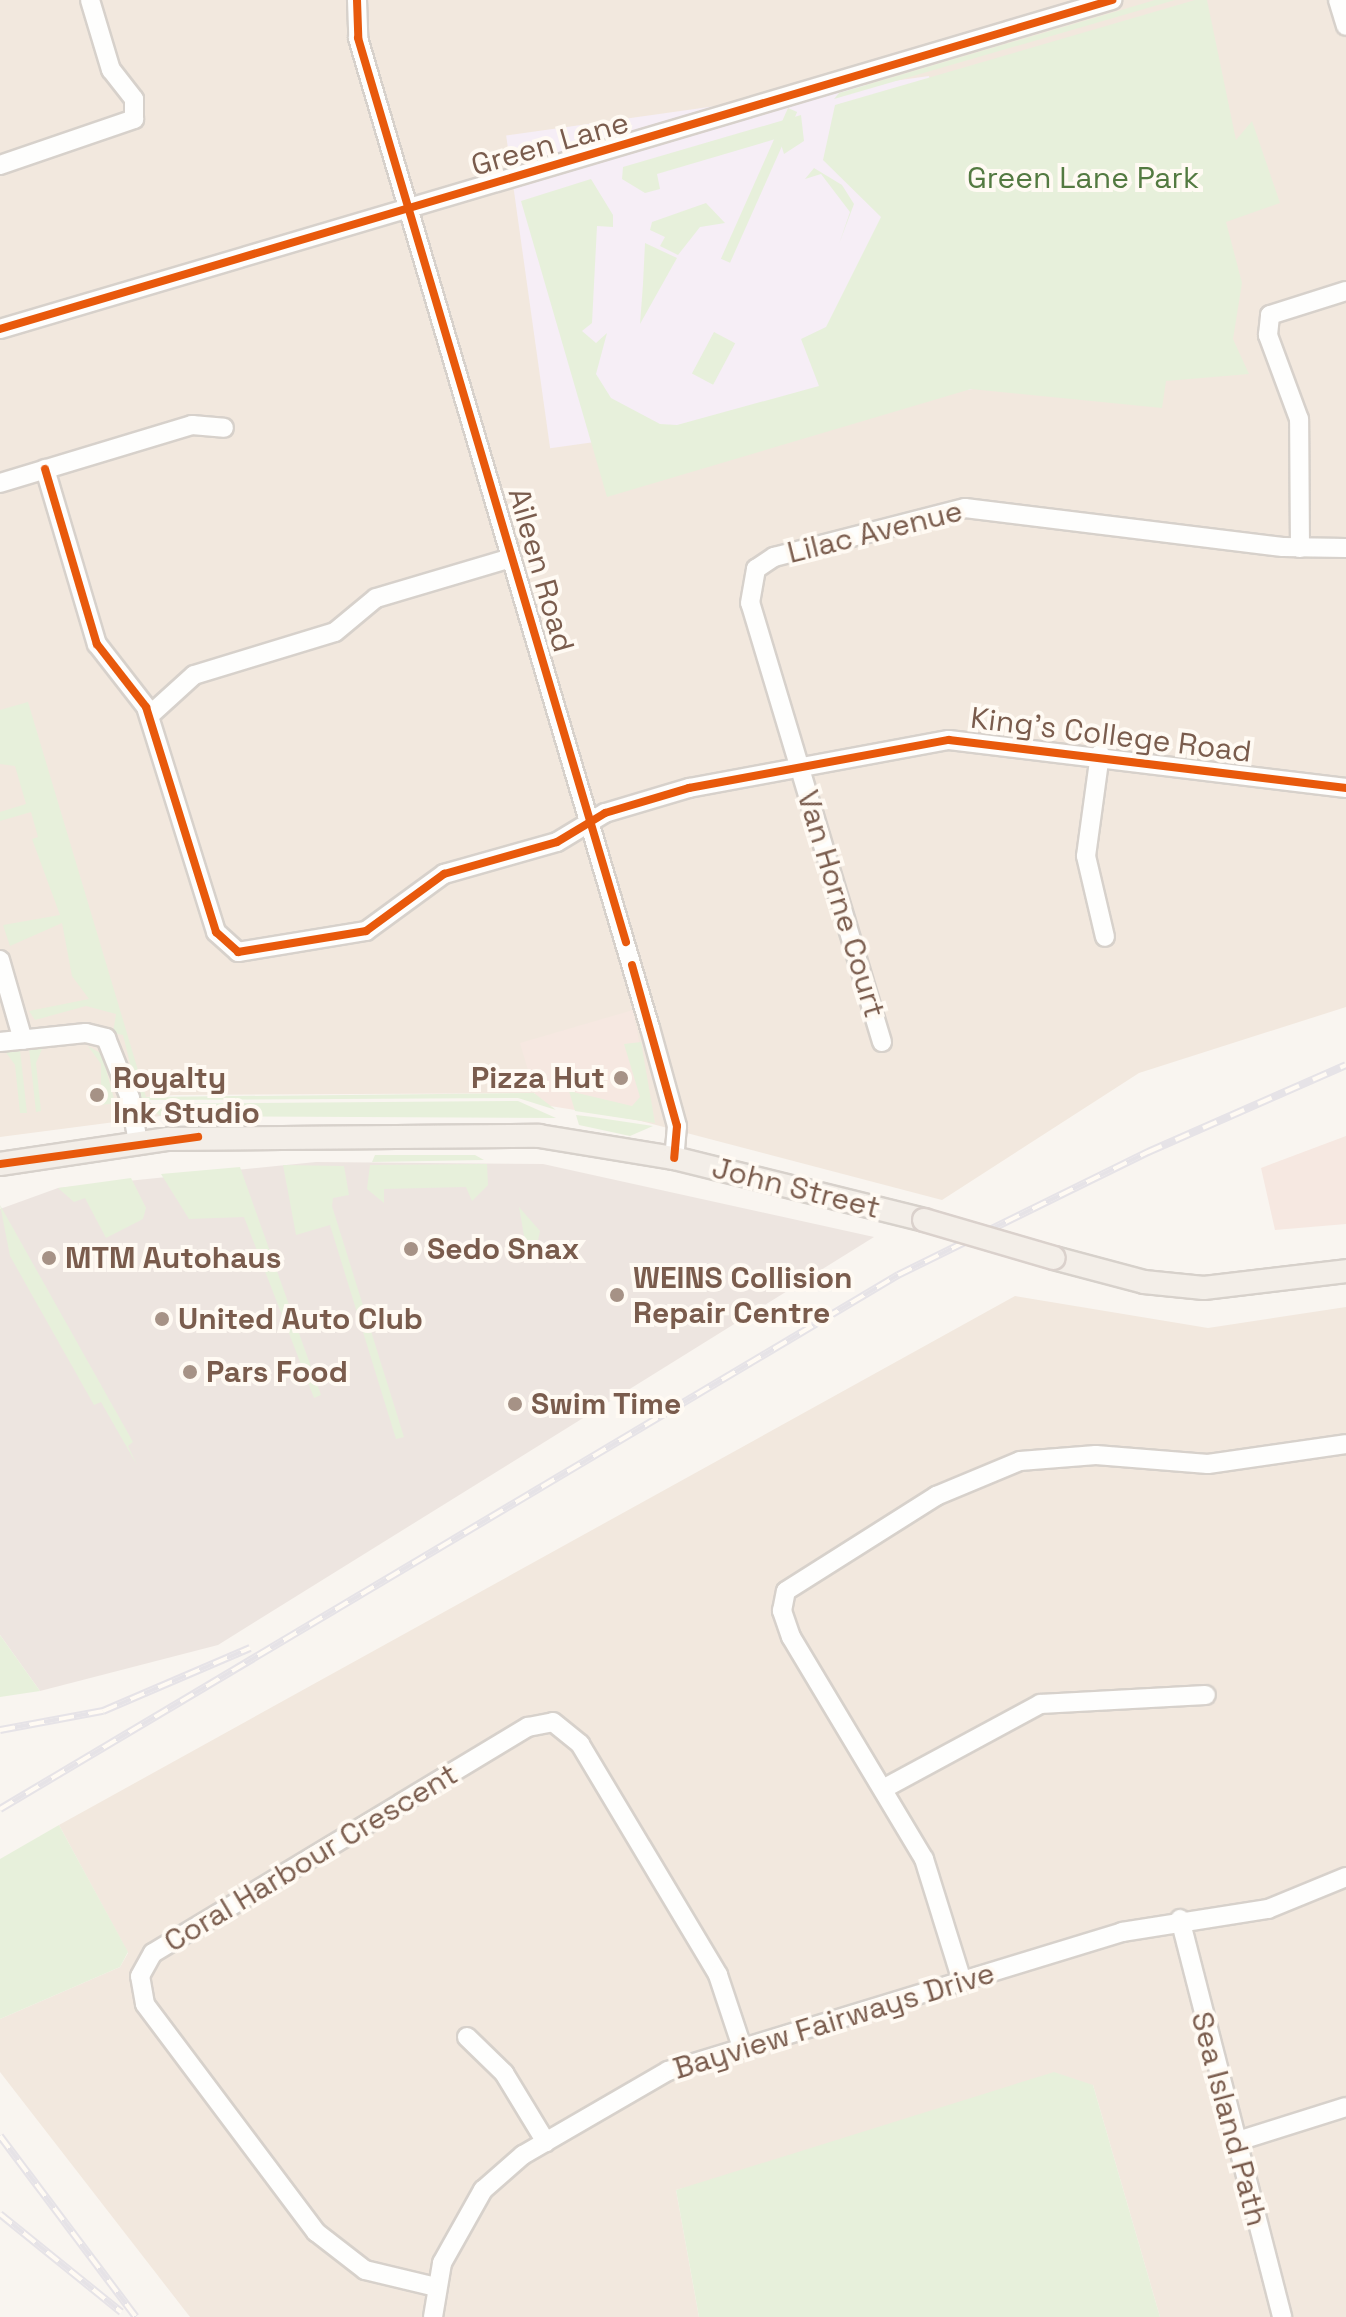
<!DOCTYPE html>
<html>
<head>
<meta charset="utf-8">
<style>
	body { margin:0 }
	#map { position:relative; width:1346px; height:2317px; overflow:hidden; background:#f9f5f0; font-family:"Space Grotesk",sans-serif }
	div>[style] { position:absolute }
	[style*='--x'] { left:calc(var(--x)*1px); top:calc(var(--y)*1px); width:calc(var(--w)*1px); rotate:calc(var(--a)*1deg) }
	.residential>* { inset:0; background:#f2e8de }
	.commercial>* { inset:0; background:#f6e8e1 }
	.industrial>* { inset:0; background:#ede5e0 }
	.education>* { inset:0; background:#f6eef6; transform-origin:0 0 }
	.green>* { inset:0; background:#e7f0db; transform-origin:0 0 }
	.roads { filter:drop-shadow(2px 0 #d7d1cb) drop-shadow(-2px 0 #d7d1cb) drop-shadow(0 2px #d7d1cb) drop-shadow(0 -2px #d7d1cb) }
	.minor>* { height:18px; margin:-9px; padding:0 9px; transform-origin:9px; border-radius:9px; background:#fefefd }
	.major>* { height:22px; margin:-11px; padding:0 11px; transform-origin:11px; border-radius:11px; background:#f3eee8 }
	.rail>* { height:8px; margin-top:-4px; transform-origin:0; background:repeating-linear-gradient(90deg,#fffaf3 0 15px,#e6e3e7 0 30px); box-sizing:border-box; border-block:2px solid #e6e3e7 }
	.bridges { filter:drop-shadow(2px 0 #dad1cc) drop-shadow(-2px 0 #dad1cc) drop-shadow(0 2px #dad1cc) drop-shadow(0 -2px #dad1cc) }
	.major-bridge>* { height:22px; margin:-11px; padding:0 11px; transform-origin:11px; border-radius:11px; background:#f3eee8 }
	.cycleway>* { height:8px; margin:-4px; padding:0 4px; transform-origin:4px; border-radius:4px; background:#e8590c }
	.dots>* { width:22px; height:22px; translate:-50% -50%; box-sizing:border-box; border:4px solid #fffaf3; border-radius:50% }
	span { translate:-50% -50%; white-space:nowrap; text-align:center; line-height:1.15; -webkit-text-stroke:8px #fffaf3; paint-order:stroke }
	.street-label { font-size:30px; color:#7a5c4d }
	.park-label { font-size:30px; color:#537a41 }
	.poi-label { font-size:30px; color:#7a5c4d; font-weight:700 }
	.left { translate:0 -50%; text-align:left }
	.right { translate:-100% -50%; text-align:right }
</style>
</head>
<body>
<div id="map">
	<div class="residential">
		<div style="clip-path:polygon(0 0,1346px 0,1346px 1007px,1139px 1073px,942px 1200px,534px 1093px,174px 1095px,146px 1097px,161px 1116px,0 1137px)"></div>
		<div style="clip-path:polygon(1015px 1296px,1208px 1328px,1346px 1307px,1346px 2317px,1160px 2317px,1093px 2085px,676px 2190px,699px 2317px,190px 2317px,0 2072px,0 2019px,120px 1967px,128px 1953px,59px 1825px)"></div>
	</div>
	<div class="commercial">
		<div style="clip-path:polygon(633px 1010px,655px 1123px,538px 1104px,520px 1043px)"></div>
		<div style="clip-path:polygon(1346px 1136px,1346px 1224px,1275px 1230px,1261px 1168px)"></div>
	</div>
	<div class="industrial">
		<div style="clip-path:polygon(316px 1162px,543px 1164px,874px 1237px,218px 1645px,40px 1691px,0 1635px,0 1209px,58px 1188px)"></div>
	</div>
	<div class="education">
		<div style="left:929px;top:76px;width:316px;height:427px;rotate:82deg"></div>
	</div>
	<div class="green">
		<div style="clip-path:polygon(1155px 0,1175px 0,834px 99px,839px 93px)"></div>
		<div style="clip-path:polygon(1195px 0,1207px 0,1236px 140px,1252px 121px,1280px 203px,1226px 222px,1242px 283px,1233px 339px,1249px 374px,1166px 381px,1162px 408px,971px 389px,607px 497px,521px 201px,591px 179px,613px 215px,613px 227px,597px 226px,592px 323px,582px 331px,596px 343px,607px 333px,596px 374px,611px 398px,660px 424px,677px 425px,819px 386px,801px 339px,826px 327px,881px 217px,823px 160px,835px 105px)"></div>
		<div style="left:788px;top:108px;width:10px;height:165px;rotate:24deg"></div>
		<div style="clip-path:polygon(801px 115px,804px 141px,784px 154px,779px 138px,657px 174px,660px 189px,645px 193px,622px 179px,623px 167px)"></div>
		<div style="clip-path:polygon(814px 168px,842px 185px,854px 204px,839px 244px,850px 212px,821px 174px,805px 179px)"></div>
		<div style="clip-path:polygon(706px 203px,725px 223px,700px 227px,678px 255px,660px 246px,665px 237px,650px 230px,652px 222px)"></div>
		<div style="clip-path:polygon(645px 243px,677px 258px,640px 324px,643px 284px)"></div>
		<div style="left:714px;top:332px;width:24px;height:47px;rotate:28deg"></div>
		<div style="clip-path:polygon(28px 702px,146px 1097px,534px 1093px,556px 1110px,518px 1098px,139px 1100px,123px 1035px,113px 1033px,116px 1014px,86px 1006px,35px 1020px,29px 1011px,89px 999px,72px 976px,62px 923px,10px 946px,3px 925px,60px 915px,32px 839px,38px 837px,31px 812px,0 821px,0 812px,26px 804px,15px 766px,0 764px,0 710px)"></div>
		<div style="clip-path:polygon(641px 1042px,655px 1123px,575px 1111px,569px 1091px,632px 1106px,640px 1097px,624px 1044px)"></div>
		<div style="clip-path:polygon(88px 1046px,102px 1054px,115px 1103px,101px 1105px,101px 1064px)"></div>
		<div style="clip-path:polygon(43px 1047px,36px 1063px,41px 1111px,36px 1112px,29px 1048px)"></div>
		<div style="clip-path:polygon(20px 1050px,27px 1113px,20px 1113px,15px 1065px,5px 1051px)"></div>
		<div style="clip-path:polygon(518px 1101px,556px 1118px,161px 1116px,141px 1104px)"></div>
		<div style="clip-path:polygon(576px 1115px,593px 1117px,653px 1126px,630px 1136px,579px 1125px)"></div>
		<div style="clip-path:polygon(375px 1155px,475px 1155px,484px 1160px,372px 1162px)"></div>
		<div style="clip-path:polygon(487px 1164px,488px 1185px,472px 1201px,466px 1187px,384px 1189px,384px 1203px,367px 1189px,370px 1165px)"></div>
		<div style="clip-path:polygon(283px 1165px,344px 1166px,349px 1195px,333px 1198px,332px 1206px,404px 1437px,396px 1439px,330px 1225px,296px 1235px)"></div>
		<div style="clip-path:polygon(240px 1167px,321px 1395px,314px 1398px,244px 1217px,189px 1219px,161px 1174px)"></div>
		<div style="clip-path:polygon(131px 1178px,146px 1208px,143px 1219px,106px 1238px,85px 1198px,74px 1202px,58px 1188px)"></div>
		<div style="clip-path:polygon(0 1205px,133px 1442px,128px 1446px,137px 1465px,101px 1402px,94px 1405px,10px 1256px)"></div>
		<div style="clip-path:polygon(519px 1207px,540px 1231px,536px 1250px,527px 1253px)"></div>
		<div style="clip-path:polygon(0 1635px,40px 1691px,0 1697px)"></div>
		<div style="clip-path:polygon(59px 1825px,128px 1952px,120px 1967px,0 2019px,0 1859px)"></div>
		<div style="clip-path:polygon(1054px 2072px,1093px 2085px,1160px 2317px,699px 2317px,676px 2190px)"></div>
	</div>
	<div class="roads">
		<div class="minor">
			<div style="--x:357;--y:0;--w:38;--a:88"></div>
			<div style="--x:358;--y:38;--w:1032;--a:73.57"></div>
			<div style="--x:650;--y:1028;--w:102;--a:74.6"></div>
			<div style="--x:677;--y:1126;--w:32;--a:95"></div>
			<div style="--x:1338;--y:0;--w:27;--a:73"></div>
			<div style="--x:0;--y:165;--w:142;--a:-18.9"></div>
			<div style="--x:134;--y:119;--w:20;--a:-90"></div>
			<div style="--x:134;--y:99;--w:37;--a:-128"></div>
			<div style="--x:111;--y:70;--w:73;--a:-106.7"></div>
			<div style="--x:0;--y:329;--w:1160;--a:-16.48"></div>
			<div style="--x:45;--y:469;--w:183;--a:73.5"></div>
			<div style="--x:97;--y:644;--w:80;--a:52.1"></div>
			<div style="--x:146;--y:707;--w:236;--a:72.7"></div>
			<div style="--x:216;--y:932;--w:30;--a:42"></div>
			<div style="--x:238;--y:952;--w:130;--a:-9.3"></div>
			<div style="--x:366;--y:931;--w:97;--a:-36.2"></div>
			<div style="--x:444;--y:874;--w:117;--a:-15.8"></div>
			<div style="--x:557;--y:842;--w:56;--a:-31.1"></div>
			<div style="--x:605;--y:813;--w:88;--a:-16.6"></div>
			<div style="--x:689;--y:788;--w:264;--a:-10.5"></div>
			<div style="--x:949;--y:740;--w:400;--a:6.9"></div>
			<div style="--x:0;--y:483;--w:201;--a:-16.8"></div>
			<div style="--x:192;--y:425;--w:32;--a:5"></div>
			<div style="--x:1300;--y:548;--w:129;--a:-90.4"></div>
			<div style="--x:1299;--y:419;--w:90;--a:-110.3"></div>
			<div style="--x:1268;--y:335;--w:20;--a:-84"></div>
			<div style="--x:1270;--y:315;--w:80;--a:-17.5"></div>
			<div style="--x:150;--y:715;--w:59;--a:-42.3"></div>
			<div style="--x:194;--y:675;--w:147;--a:-17"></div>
			<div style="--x:335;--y:632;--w:53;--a:-39.7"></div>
			<div style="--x:376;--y:598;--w:141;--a:-16.5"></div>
			<div style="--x:1100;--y:754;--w:103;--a:97.8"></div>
			<div style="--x:1086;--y:856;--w:83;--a:76.8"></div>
			<div style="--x:0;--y:960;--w:83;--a:74"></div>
			<div style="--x:0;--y:1042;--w:86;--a:-6"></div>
			<div style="--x:86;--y:1033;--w:21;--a:14"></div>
			<div style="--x:106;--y:1038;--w:65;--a:68.2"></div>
			<div style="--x:130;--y:1098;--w:45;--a:79.7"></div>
			<div style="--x:882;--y:1042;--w:458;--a:-106.7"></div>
			<div style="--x:750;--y:603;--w:35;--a:-80"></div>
			<div style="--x:756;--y:569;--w:22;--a:-34"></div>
			<div style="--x:774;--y:557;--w:197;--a:-14.4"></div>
			<div style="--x:965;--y:508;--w:320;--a:7"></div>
			<div style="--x:1283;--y:547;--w:63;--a:0.9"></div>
			<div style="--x:883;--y:1789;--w:179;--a:-28.4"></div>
			<div style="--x:1040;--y:1704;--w:166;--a:-3.1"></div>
			<div style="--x:1180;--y:1919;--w:411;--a:75.6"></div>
			<div style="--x:962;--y:1981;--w:128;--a:-107.3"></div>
			<div style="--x:924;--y:1859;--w:259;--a:-120.9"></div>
			<div style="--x:791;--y:1637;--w:28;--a:-109"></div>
			<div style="--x:782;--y:1611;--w:20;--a:-79"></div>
			<div style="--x:786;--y:1591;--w:178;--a:-32.3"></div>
			<div style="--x:936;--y:1496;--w:91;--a:-22.6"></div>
			<div style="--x:1020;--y:1461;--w:76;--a:-4.5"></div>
			<div style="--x:1096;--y:1455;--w:112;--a:4.6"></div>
			<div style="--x:1208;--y:1464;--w:139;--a:-8.2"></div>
			<div style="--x:467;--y:2037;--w:52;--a:44.2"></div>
			<div style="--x:504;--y:2073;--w:81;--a:58.7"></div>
			<div style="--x:1235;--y:2142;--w:116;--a:-17.5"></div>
			<div style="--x:436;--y:2287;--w:73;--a:-166.5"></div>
			<div style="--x:365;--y:2270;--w:62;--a:-142.2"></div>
			<div style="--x:316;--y:2232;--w:285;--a:-126.9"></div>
			<div style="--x:145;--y:2004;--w:28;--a:-100"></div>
			<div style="--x:140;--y:1976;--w:26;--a:-61"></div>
			<div style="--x:153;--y:1953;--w:438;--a:-31.1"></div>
			<div style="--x:528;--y:1727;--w:25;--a:-11"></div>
			<div style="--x:553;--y:1722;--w:35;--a:39"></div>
			<div style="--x:580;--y:1744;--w:269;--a:59.1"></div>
			<div style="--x:718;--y:1975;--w:76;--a:71.6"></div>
			<div style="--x:433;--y:2317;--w:55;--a:-80.5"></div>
			<div style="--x:442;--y:2263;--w:84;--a:-60.7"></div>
			<div style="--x:483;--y:2190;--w:53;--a:-41.2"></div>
			<div style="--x:523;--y:2155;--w:168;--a:-30.1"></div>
			<div style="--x:668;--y:2071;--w:475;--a:-17"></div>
			<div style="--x:1122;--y:1932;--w:148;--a:-9"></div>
			<div style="--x:1268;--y:1909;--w:84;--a:-22.3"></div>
		</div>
		<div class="major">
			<div style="--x:0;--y:1164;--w:170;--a:-8.5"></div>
			<div style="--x:168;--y:1139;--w:371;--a:-0.5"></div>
			<div style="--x:539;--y:1136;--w:137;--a:9.3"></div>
			<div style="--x:674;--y:1158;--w:258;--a:13.9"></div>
			<div style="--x:1054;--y:1258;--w:93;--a:14.9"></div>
			<div style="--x:1144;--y:1282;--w:60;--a:5.7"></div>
			<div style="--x:1204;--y:1288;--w:143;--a:-6.8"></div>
		</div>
	</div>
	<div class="rail">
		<div style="--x:0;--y:1730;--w:105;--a:-10.5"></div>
		<div style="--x:103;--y:1711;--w:160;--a:-23.2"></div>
		<div style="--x:0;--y:1809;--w:1045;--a:-30.74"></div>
		<div style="--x:898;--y:1275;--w:279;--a:-26.2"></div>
		<div style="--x:1148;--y:1152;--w:216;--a:-23.7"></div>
		<div style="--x:0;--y:2136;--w:226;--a:53.1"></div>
		<div style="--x:0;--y:2214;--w:156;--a:39"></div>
	</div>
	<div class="bridges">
		<div class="major-bridge">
			<div style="--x:924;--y:1220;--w:135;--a:16.3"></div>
		</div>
	</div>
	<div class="cycleway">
		<div style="--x:357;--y:0;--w:38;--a:88"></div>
		<div style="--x:358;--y:38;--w:943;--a:73.49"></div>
		<div style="--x:0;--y:329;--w:1160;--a:-16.48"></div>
		<div style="--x:45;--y:469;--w:183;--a:73.5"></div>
		<div style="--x:97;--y:644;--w:80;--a:52.1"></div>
		<div style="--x:146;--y:707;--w:236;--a:72.7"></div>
		<div style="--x:216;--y:932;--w:30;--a:42"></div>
		<div style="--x:238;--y:952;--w:130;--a:-9.3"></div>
		<div style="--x:366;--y:931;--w:97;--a:-36.2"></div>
		<div style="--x:444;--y:874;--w:117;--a:-15.8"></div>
		<div style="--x:557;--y:842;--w:56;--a:-31.1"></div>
		<div style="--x:605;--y:813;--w:88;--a:-16.6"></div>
		<div style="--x:689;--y:788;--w:264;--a:-10.5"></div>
		<div style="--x:949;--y:740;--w:400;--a:6.9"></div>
		<div style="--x:632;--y:965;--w:167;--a:74.4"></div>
		<div style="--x:677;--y:1126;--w:32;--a:95"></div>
		<div style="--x:0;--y:1164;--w:200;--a:-7.8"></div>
	</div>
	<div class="dots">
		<div style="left:621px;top:1078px;background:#a69286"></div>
		<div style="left:97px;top:1095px;background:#a69286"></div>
		<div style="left:411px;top:1249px;background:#a69286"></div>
		<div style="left:49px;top:1258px;background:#a69286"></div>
		<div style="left:617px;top:1295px;background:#a69286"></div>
		<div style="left:162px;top:1319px;background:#a69286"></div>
		<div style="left:190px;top:1372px;background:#a69286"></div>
		<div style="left:515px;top:1404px;background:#a69286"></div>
	</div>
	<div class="street-label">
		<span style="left:550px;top:144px;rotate:-16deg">Green Lane</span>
		<span style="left:875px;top:532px;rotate:-14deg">Lilac Avenue</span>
		<span style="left:541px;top:570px;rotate:74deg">Aileen Road</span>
		<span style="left:1111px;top:735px;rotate:7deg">King's College Road</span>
		<span style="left:841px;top:904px;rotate:73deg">Van Horne Court</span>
		<span style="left:796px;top:1188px;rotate:14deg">John Street</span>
		<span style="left:311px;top:1858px;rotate:-31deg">Coral Harbour Crescent</span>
		<span style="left:834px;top:2021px;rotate:-17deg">Bayview Fairways Drive</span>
		<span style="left:1229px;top:2119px;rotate:75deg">Sea Island Path</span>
	</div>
	<div class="park-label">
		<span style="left:1083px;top:178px">Green Lane Park</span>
	</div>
	<div class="poi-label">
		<span class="left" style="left:113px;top:1095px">Royalty<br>Ink Studio</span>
		<span class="right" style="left:605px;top:1078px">Pizza Hut</span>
		<span class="left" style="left:427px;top:1249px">Sedo Snax</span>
		<span class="left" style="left:65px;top:1258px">MTM Autohaus</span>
		<span class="left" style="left:633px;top:1295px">WEINS Collision<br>Repair Centre</span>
		<span class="left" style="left:178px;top:1319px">United Auto Club</span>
		<span class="left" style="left:206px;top:1372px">Pars Food</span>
		<span class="left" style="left:531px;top:1404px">Swim Time</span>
	</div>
</div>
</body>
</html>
